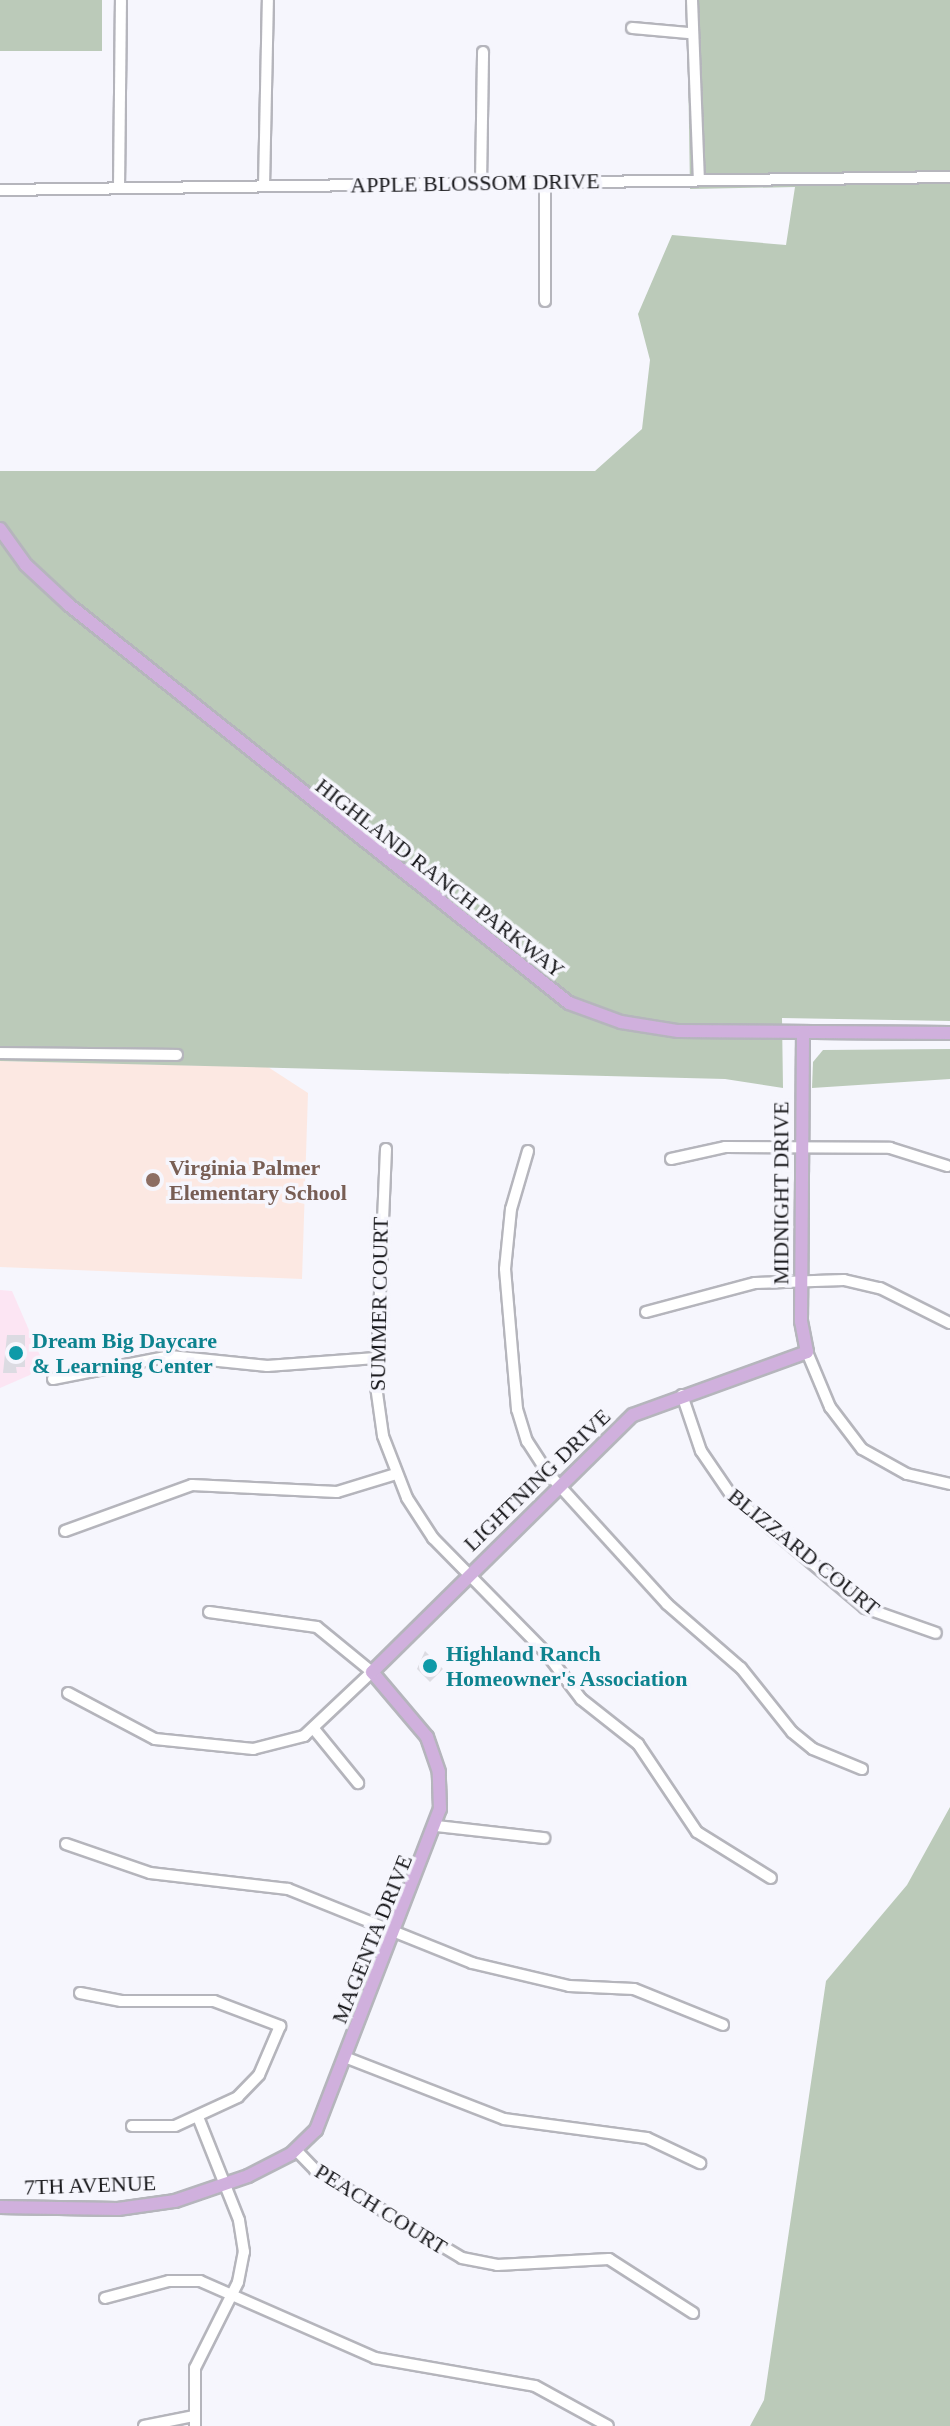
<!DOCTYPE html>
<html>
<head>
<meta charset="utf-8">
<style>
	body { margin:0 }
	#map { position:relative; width:950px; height:2426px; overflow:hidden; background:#f6f6fd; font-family:"Times New Roman",serif }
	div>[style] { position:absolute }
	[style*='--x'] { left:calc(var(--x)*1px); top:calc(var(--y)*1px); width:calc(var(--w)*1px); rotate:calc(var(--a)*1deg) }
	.commercial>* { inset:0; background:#fce5f3 }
	.education>* { inset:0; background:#fce8e2 }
	.green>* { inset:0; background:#bbcab9; transform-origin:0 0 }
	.building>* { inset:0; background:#dcdbe2 }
	.roads { filter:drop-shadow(2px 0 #b5b5bc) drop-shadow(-2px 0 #b5b5bc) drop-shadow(0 2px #b5b5bc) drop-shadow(0 -2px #b5b5bc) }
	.minor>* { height:10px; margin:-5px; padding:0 5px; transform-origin:5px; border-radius:5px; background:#fff }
	.major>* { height:12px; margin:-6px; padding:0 6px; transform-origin:6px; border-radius:6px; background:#d0b0dd }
	.dots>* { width:22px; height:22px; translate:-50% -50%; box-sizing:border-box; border:4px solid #f6f6fd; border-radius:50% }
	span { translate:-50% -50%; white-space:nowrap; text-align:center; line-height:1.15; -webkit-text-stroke:7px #f6f6fd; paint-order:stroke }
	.street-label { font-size:22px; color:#1a1a1d }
	.education-label { font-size:22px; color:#785e54; font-weight:700 }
	.left { translate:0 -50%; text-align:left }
	.culture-label { font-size:22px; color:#0d838f; font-weight:700 }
</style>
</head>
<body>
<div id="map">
	<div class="commercial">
		<div style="clip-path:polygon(0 1290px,12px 1291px,42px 1360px,30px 1375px,0 1388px)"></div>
	</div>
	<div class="education">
		<div style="clip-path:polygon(0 1061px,268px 1067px,308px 1093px,302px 1279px,0 1267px)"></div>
	</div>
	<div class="green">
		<div style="left:0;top:0;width:102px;height:51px"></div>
		<div style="clip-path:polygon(687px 0,950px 0,950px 1021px,782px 1018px,783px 1088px,725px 1079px,0 1061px,0 471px,595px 471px,642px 429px,650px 360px,638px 314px,672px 235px,786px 245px,795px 187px,690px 189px)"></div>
		<div style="clip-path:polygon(950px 1049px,950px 1079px,812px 1088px,813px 1062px,823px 1050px)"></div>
		<div style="clip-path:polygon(950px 1807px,950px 2426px,750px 2426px,764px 2400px,826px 1981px,907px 1885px)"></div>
	</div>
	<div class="building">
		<div style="clip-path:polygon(7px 1335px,25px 1335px,25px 1367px,16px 1367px,17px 1373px,3px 1373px)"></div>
		<div style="clip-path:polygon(425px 1651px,443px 1669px,430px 1682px,417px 1669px)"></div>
	</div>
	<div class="roads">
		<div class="minor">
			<div style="--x:692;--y:0;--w:180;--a:87.8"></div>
			<div style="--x:632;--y:28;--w:57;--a:5"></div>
			<div style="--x:545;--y:182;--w:119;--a:90"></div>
			<div style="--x:481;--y:183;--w:131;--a:-89.1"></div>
			<div style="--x:264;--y:186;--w:186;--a:-88.8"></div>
			<div style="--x:119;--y:188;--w:188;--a:-89.4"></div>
			<div style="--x:0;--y:190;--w:950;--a:-0.78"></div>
			<div style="--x:0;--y:1053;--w:177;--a:0.6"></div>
			<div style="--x:386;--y:1149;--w:237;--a:92.4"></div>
			<div style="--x:376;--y:1386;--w:50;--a:82"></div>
			<div style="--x:383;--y:1436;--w:66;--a:68.8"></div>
			<div style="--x:407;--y:1498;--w:48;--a:57"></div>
			<div style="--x:433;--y:1538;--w:161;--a:45.5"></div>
			<div style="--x:546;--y:1653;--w:58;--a:52.7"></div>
			<div style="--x:581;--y:1699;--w:73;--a:38.3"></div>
			<div style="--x:638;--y:1744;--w:106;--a:56.2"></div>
			<div style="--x:697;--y:1832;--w:87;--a:31.9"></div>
			<div style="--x:528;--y:1151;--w:60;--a:106.3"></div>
			<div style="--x:511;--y:1209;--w:60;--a:95.7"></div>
			<div style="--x:505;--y:1269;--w:141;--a:85.1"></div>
			<div style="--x:517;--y:1409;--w:34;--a:73"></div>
			<div style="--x:527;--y:1441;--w:37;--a:57"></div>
			<div style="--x:547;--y:1472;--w:178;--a:47.7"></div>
			<div style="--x:667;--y:1604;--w:98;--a:40.9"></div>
			<div style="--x:741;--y:1668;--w:82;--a:51.4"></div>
			<div style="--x:792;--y:1732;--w:27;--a:39"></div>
			<div style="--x:813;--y:1749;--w:53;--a:22.2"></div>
			<div style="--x:671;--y:1159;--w:55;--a:-12.5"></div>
			<div style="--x:725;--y:1147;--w:165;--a:0.3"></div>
			<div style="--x:890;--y:1148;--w:60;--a:17.5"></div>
			<div style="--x:646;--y:1312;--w:113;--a:-14.9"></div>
			<div style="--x:755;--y:1283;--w:89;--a:-1.9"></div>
			<div style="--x:844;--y:1280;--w:37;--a:13"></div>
			<div style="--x:880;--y:1288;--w:78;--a:26.6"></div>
			<div style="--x:807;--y:1352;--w:60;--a:67.3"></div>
			<div style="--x:830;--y:1407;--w:53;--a:52.7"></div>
			<div style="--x:862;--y:1449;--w:51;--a:29.1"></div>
			<div style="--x:907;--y:1474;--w:44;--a:13.1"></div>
			<div style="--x:53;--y:1379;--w:119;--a:-11.1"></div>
			<div style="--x:170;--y:1356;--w:98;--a:5.9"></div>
			<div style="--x:267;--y:1366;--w:109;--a:-4.2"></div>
			<div style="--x:682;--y:1395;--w:59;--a:71.3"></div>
			<div style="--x:701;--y:1451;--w:53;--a:55.7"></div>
			<div style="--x:731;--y:1495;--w:175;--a:40.1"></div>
			<div style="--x:865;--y:1608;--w:75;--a:19.4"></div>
			<div style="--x:65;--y:1531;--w:135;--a:-19.9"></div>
			<div style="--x:192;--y:1485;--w:145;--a:2.8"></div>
			<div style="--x:337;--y:1492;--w:62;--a:-17"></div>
			<div style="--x:68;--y:1693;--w:98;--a:27.9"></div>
			<div style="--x:155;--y:1739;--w:99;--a:5.8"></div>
			<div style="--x:253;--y:1749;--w:53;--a:-14.3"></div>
			<div style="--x:304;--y:1736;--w:93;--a:-43.3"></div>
			<div style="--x:372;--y:1672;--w:71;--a:-140.7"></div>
			<div style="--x:317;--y:1627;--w:109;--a:-172.1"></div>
			<div style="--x:314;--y:1729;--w:70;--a:50.8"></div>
			<div style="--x:437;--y:1826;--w:108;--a:6.4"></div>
			<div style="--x:66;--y:1844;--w:89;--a:19"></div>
			<div style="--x:150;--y:1873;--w:139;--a:6.6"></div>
			<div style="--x:288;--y:1889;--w:198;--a:21.9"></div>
			<div style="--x:472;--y:1963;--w:100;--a:13.3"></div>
			<div style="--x:569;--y:1986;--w:65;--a:2.6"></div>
			<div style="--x:634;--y:1989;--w:96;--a:22"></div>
			<div style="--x:80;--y:1993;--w:42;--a:11"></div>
			<div style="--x:121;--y:2001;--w:93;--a:0"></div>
			<div style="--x:214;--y:2001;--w:71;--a:20.7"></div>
			<div style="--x:280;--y:2026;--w:53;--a:113.2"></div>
			<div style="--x:259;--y:2075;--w:30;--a:134"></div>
			<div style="--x:238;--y:2097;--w:69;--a:155.3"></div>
			<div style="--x:175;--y:2126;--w:43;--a:180"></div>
			<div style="--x:347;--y:2058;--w:168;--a:21.2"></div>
			<div style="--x:504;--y:2119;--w:144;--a:7.6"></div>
			<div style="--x:647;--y:2138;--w:59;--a:25.3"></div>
			<div style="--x:296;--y:2150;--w:28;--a:46"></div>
			<div style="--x:315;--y:2170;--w:171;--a:30.9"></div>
			<div style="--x:462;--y:2258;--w:36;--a:11"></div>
			<div style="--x:497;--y:2265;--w:112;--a:-3.1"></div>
			<div style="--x:609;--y:2259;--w:100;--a:32.7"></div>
			<div style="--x:105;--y:2298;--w:66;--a:-14.9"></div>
			<div style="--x:169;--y:2281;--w:31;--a:0"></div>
			<div style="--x:200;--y:2281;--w:191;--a:23.7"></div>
			<div style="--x:375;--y:2358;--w:162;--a:9.9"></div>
			<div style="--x:535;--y:2386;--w:83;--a:28.7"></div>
			<div style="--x:144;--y:2426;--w:50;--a:-11.5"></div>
			<div style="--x:195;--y:2426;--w:58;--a:-90"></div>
			<div style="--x:195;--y:2368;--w:96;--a:-63.4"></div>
			<div style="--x:238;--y:2282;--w:31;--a:-79"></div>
			<div style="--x:244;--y:2252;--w:32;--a:-99"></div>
			<div style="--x:239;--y:2220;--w:111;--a:-111.7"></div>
		</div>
		<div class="major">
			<div style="--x:0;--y:529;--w:44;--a:54.2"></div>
			<div style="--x:26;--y:565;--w:59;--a:42.9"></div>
			<div style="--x:69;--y:605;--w:639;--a:38.52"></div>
			<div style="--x:569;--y:1003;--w:55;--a:20.1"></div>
			<div style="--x:621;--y:1022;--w:58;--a:9"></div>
			<div style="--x:678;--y:1031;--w:272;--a:0.4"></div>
			<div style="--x:0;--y:2207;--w:118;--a:1"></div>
			<div style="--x:118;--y:2209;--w:58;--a:-8"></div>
			<div style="--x:175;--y:2201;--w:77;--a:-18.9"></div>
			<div style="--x:248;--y:2176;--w:48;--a:-27.1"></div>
			<div style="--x:291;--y:2154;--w:35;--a:-44"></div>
			<div style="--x:316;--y:2130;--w:344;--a:-68.9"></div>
			<div style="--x:440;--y:1809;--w:37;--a:-92"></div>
			<div style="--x:439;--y:1772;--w:37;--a:-109"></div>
			<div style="--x:427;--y:1737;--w:85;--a:-130.2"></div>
			<div style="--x:372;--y:1672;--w:366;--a:-44.6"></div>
			<div style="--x:633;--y:1415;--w:185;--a:-19.9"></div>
			<div style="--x:807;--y:1352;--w:32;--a:-101"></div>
			<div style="--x:801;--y:1321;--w:289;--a:-89.6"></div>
		</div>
	</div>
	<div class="dots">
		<div style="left:153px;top:1180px;background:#8d6e63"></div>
		<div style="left:16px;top:1353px;background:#0f9aa8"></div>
		<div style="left:430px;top:1666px;background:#0f9aa8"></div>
	</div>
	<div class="street-label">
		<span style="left:475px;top:183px;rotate:-1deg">APPLE BLOSSOM DRIVE</span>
		<span style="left:440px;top:878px;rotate:38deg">HIGHLAND RANCH PARKWAY</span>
		<span style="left:781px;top:1193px;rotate:-90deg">MIDNIGHT DRIVE</span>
		<span style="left:379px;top:1304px;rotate:-89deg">SUMMER COURT</span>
		<span style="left:537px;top:1480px;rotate:-44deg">LIGHTNING DRIVE</span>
		<span style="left:804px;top:1552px;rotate:39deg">BLIZZARD COURT</span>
		<span style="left:372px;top:1939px;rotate:-68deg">MAGENTA DRIVE</span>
		<span style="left:90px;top:2185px;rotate:-2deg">7TH AVENUE</span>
		<span style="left:381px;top:2209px;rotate:32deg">PEACH COURT</span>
	</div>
	<div class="education-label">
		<span class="left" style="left:169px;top:1180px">Virginia Palmer<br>Elementary School</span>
	</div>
	<div class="culture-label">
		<span class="left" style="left:32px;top:1353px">Dream Big Daycare<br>&amp; Learning Center</span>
		<span class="left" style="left:446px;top:1666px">Highland Ranch<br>Homeowner's Association</span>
	</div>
</div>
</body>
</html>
